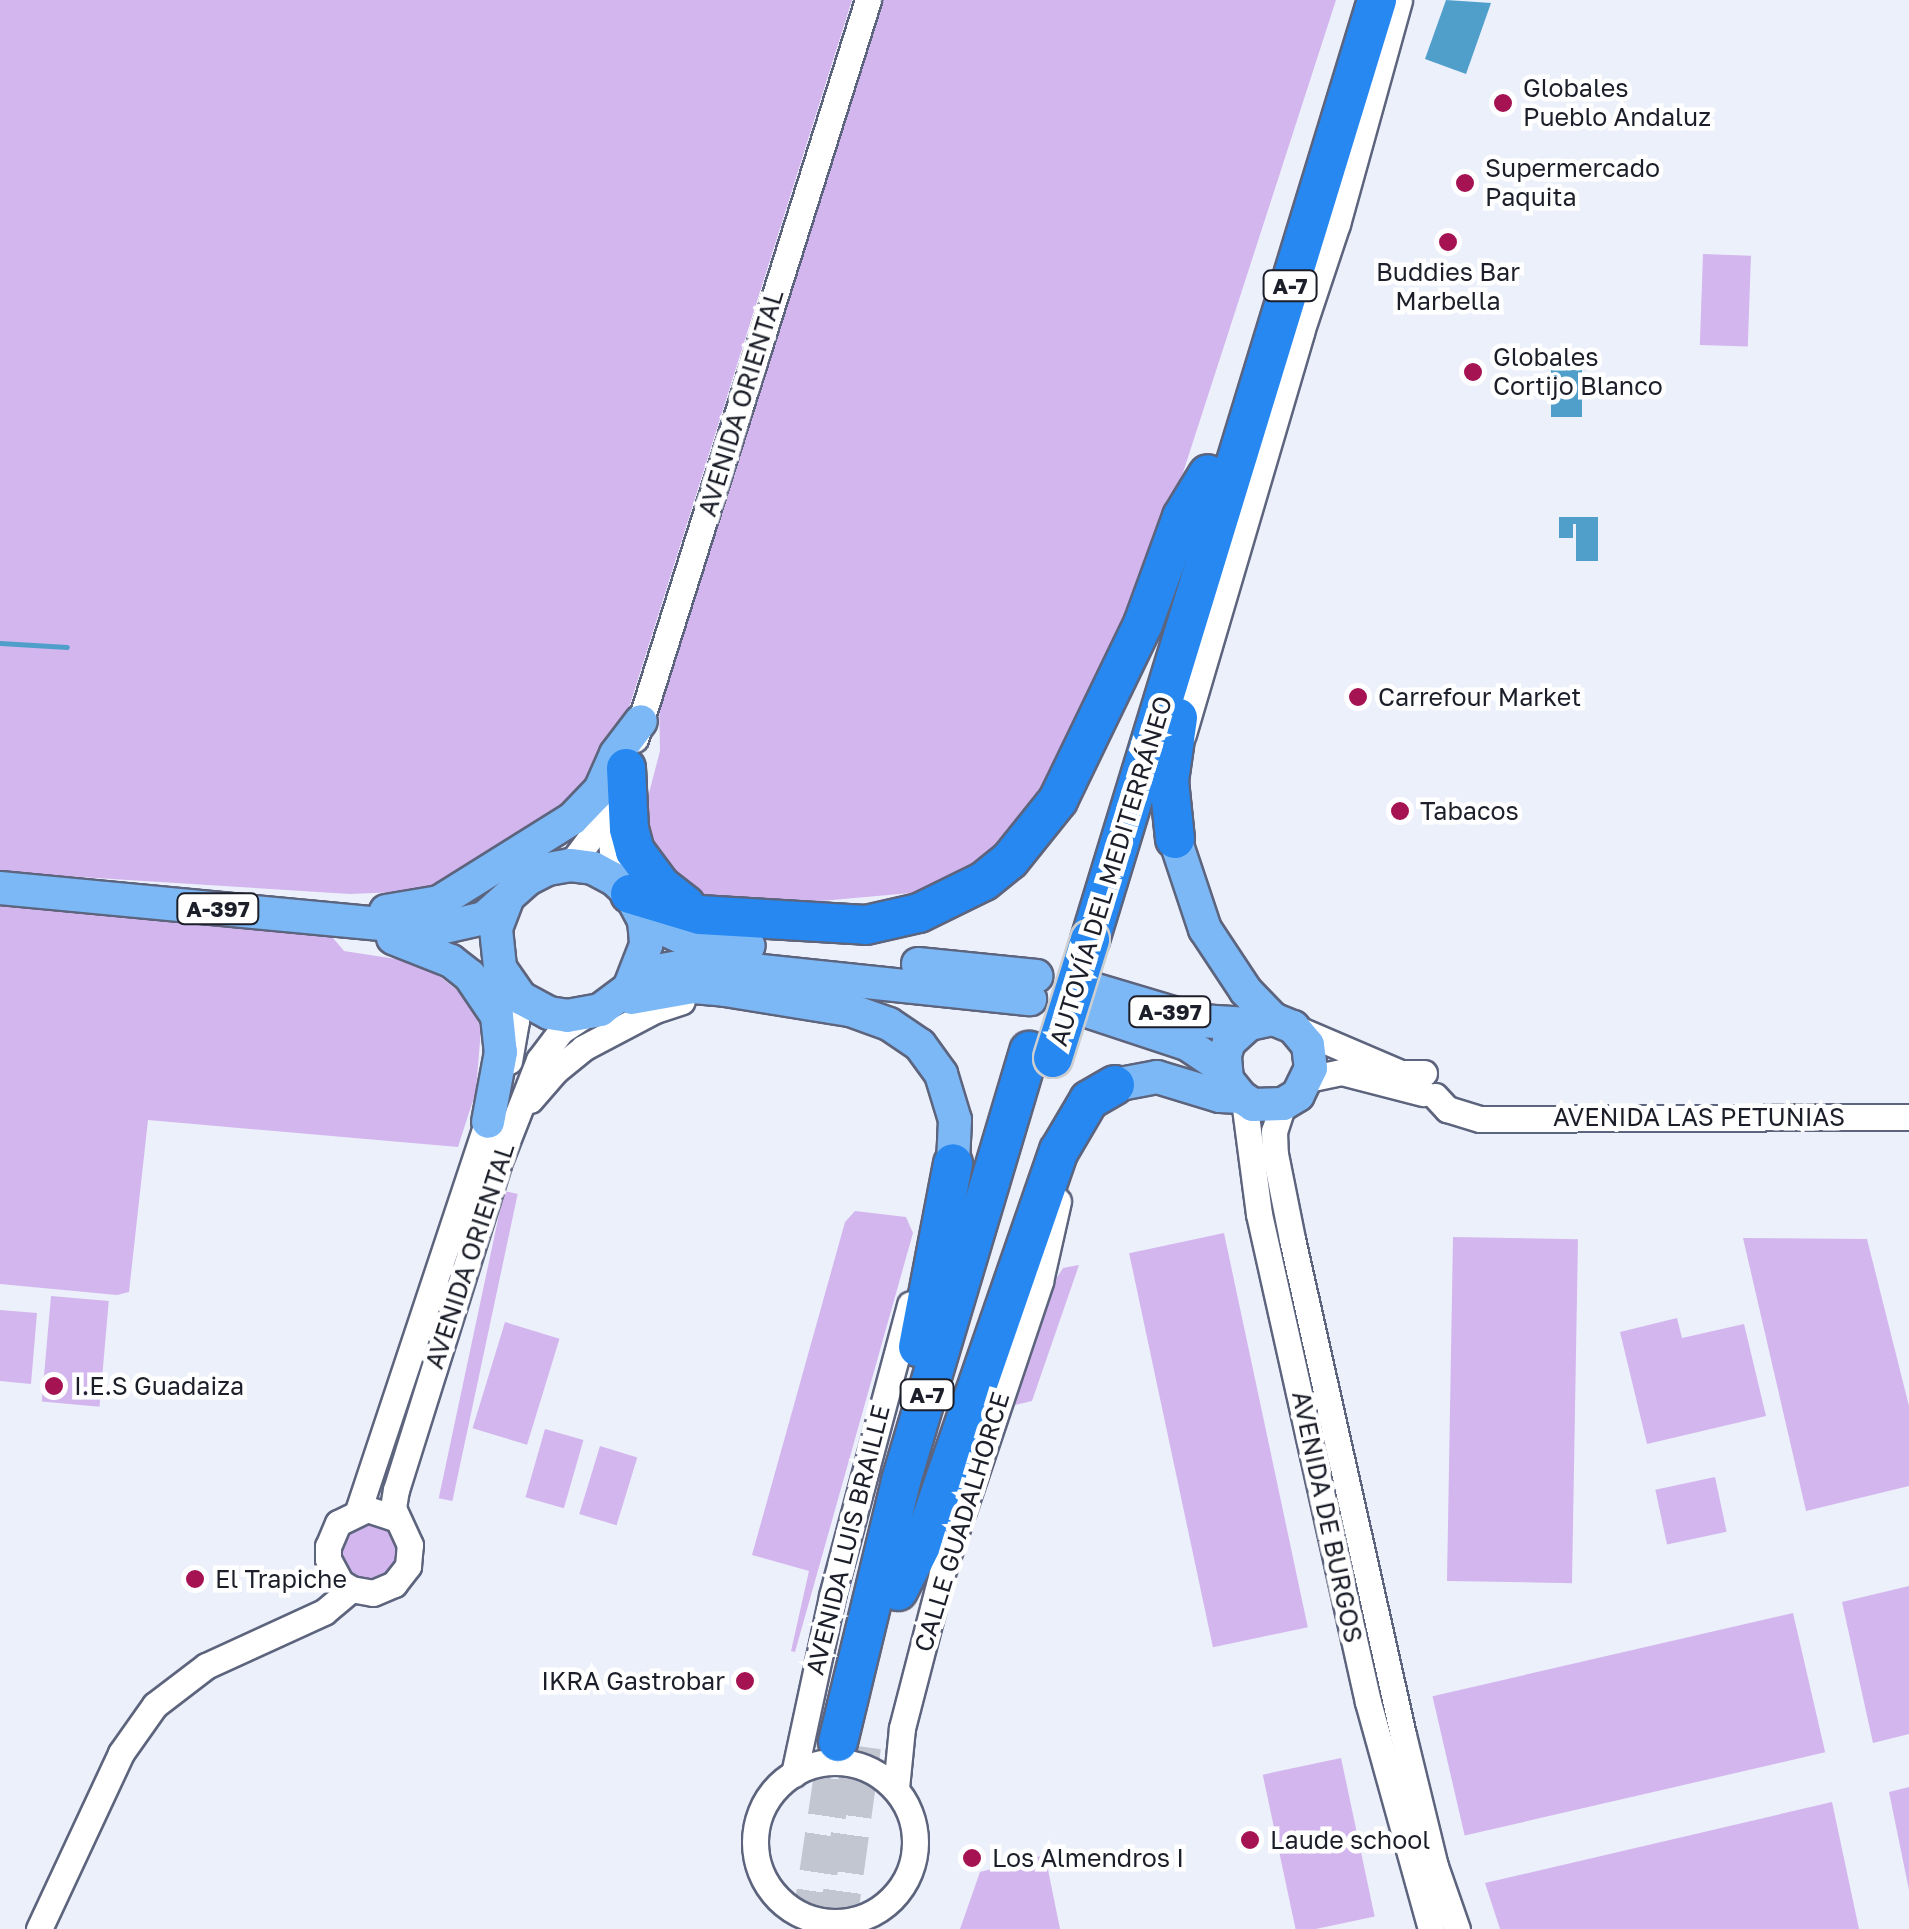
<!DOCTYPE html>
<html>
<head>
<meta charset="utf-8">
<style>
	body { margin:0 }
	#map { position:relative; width:1909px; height:1929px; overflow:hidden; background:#ecf0fb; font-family:"Golos Text",sans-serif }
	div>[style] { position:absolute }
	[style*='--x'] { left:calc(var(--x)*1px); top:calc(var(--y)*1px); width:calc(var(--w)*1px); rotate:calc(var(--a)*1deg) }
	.green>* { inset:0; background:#d3b6ee; transform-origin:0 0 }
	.round { border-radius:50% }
	.water>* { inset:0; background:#509fcb; transform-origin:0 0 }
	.stream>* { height:5px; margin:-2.5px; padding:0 2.5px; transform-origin:2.5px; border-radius:2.5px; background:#509fcb }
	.highway-tunnel>* { height:38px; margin-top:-19px; transform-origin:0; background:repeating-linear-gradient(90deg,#c2c6d1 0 38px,transparent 0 57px) }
	.roads { filter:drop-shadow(2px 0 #5d647d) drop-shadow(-2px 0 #5d647d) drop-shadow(0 2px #5d647d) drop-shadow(0 -2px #5d647d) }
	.minor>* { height:25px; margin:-12.5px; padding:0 12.5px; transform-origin:12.5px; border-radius:12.5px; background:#fff }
	.minor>.ring { margin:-12.5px; padding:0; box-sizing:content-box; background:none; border:25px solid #fff; border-radius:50% }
	.major>* { height:32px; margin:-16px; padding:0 16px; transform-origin:16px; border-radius:16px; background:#7db8f6 }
	.highway>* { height:38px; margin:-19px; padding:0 19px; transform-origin:19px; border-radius:19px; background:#2688f0 }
	.bridges { filter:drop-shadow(2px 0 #cdced0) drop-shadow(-2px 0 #cdced0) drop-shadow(0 2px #cdced0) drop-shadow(0 -2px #cdced0) }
	.highway-bridge>* { height:38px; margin:-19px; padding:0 19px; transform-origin:19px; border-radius:19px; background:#2688f0 }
	.dots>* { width:28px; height:28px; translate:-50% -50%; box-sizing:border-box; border:5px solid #fff; border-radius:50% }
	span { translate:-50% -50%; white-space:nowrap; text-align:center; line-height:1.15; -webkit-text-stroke:9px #fff; paint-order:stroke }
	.shield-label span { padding:2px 8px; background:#fff; border:2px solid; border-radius:8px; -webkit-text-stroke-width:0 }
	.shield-label { font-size:22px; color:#1c1f29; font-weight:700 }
	.poi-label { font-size:25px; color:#1c1f29 }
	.left { translate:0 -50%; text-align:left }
	.right { translate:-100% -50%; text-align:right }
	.street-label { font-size:25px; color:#1c1f29 }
</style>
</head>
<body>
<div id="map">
	<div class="green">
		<div style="clip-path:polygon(0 0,852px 0,627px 714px,614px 726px,592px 779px,545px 821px,421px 891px,350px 894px,0 872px)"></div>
		<div style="clip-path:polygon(877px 0,1336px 0,1169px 516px,1074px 745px,1008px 843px,922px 892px,787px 904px,698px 894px,658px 864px,643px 816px,660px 751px,659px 700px)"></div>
		<div style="left:1703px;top:254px;width:48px;height:91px;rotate:2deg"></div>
		<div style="clip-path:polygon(0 901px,328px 932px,344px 951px,422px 963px,470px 1000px,481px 1029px,476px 1091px,458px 1147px,148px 1120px,129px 1292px,117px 1295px,0 1284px)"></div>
		<div style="left:504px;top:1191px;width:14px;height:314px;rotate:12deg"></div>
		<div style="clip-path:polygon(855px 1211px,906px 1217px,913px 1233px,795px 1652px,791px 1651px,809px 1571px,752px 1555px,845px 1222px)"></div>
		<div style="left:1224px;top:1233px;width:403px;height:97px;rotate:78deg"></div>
		<div style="left:1453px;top:1237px;width:125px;height:344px;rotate:1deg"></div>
		<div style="clip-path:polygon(1743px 1238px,1867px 1239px,1909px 1406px,1909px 1486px,1806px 1511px)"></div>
		<div style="clip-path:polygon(1079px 1265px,1032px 1401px,1011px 1406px,1056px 1279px,1063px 1268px)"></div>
		<div style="left:51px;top:1296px;width:58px;height:106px;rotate:5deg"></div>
		<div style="clip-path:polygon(0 1310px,37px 1313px,31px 1384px,0 1381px)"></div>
		<div style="clip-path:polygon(1677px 1318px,1682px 1338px,1744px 1324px,1766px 1416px,1647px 1444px,1620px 1332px)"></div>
		<div style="left:505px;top:1322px;width:57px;height:111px;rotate:17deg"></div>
		<div style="left:545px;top:1429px;width:40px;height:71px;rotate:16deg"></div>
		<div style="left:600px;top:1446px;width:39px;height:71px;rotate:17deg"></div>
		<div style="left:1715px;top:1477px;width:56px;height:61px;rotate:78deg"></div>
		<div class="round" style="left:339px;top:1520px;width:60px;height:60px"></div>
		<div style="clip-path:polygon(1909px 1586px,1909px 1734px,1873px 1743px,1842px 1602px)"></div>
		<div style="left:1793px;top:1613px;width:143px;height:370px;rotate:77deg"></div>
		<div style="left:1341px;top:1758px;width:162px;height:80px;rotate:78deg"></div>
		<div style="clip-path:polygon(1909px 1787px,1909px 1890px,1889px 1792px)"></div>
		<div style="clip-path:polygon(1832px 1802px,1859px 1929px,1500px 1929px,1485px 1883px)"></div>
		<div style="clip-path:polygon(1045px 1855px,1060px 1929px,960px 1929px,980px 1872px)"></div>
	</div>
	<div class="water">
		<div style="clip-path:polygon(1446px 0,1491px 3px,1466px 74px,1425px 59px)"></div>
		<div style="left:1551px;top:366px;width:31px;height:51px"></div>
		<div style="clip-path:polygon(1559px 517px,1598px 517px,1598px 561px,1576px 561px,1576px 524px,1573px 524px,1573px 538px,1559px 538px)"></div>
	</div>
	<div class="stream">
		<div style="--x:0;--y:643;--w:67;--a:3.4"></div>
	</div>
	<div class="highway-tunnel">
		<div style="--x:810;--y:1929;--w:189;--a:-81.5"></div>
		<div style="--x:837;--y:1929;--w:184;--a:-82.2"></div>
	</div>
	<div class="roads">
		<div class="minor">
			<div style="--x:1183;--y:734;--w:419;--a:-73.6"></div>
			<div style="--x:1301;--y:332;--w:114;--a:-71.6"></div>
			<div style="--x:1337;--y:224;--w:232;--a:-74.5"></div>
			<div style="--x:635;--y:739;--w:775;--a:-72.5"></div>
			<div style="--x:570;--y:865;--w:69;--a:-53.3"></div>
			<div style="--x:614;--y:879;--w:41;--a:-94.2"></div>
			<div style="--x:611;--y:838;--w:37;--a:-84"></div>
			<div style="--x:1293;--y:1027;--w:117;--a:23.1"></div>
			<div style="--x:1401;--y:1073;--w:23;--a:0"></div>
			<div style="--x:509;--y:1061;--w:41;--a:-80.1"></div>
			<div style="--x:516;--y:1021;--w:35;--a:-100"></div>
			<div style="--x:1308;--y:1079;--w:34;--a:-12"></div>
			<div style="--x:1341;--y:1072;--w:85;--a:14.4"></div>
			<div style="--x:1435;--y:1096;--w:18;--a:47"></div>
			<div style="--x:1447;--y:1109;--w:34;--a:17"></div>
			<div style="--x:1480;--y:1119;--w:429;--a:-0.3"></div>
			<div style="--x:530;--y:1100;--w:38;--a:-49"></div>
			<div style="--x:555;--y:1071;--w:36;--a:-39"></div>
			<div style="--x:583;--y:1048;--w:81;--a:-27.8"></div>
			<div style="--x:655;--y:1010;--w:28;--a:-18"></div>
			<div style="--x:1244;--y:1100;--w:115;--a:82.5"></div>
			<div style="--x:1259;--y:1214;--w:500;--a:77.41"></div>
			<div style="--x:1368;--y:1702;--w:236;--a:74.5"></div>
			<div style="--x:1283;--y:1104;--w:28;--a:108"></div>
			<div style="--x:1274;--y:1131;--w:23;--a:88"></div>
			<div style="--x:1275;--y:1154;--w:87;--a:78.7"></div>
			<div style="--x:1292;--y:1239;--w:508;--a:77.39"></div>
			<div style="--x:1403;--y:1735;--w:135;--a:76.3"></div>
			<div style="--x:1435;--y:1866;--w:67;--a:70.8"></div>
			<div style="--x:358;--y:1511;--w:425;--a:-71.6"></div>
			<div style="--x:395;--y:1518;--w:29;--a:-162"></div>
			<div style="--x:367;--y:1509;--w:32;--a:154"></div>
			<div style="--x:338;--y:1523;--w:25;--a:113"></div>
			<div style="--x:328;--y:1546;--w:13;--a:90"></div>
			<div style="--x:328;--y:1559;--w:26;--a:62"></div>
			<div style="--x:340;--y:1582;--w:13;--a:32"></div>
			<div style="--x:351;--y:1589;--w:22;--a:10"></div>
			<div style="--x:373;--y:1593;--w:23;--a:-23"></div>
			<div style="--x:394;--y:1584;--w:23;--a:-52"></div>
			<div style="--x:408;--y:1566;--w:21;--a:-85"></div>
			<div style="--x:410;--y:1545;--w:41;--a:-114.7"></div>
			<div style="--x:393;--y:1508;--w:18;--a:-81"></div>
			<div style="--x:396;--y:1490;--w:342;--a:-72.6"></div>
			<div style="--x:498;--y:1164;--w:112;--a:-68.5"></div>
			<div style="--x:539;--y:1060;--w:36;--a:-53"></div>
			<div style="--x:561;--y:1031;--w:29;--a:-34"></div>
			<div class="ring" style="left:755px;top:1762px;width:135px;height:135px"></div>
			<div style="--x:794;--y:1774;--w:182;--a:-77.9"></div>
			<div style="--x:832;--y:1596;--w:302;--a:-75"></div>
			<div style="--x:896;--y:1788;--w:60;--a:-84.3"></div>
			<div style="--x:902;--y:1728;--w:160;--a:-75.5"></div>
			<div style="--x:942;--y:1573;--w:308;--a:-71.4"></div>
			<div style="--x:1040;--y:1281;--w:82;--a:-77.3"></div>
			<div style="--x:39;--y:1929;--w:194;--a:-65"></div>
			<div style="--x:121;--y:1753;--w:59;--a:-54.7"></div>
			<div style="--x:155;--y:1705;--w:64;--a:-37.4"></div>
			<div style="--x:206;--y:1666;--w:130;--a:-24.6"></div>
			<div style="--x:324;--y:1612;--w:35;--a:-40"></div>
		</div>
		<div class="major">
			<div style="--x:1175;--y:839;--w:95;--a:71.6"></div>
			<div style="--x:1205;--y:929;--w:74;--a:56.5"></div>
			<div style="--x:1246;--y:991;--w:39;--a:46"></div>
			<div style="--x:0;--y:888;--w:438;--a:5.4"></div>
			<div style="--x:436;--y:929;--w:49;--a:-12.9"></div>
			<div style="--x:484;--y:918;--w:59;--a:-41.6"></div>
			<div style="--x:528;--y:879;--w:22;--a:-27"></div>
			<div style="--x:548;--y:869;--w:22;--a:-10"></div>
			<div style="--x:570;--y:865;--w:23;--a:7"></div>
			<div style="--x:593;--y:868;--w:24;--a:28"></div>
			<div style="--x:614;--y:879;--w:22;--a:43"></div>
			<div style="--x:630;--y:894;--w:30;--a:62"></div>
			<div style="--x:644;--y:920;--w:25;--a:85"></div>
			<div style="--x:646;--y:945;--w:44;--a:111.3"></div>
			<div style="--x:508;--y:897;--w:34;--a:111"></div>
			<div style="--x:496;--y:929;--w:39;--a:84"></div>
			<div style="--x:500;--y:968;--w:37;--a:55"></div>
			<div style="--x:521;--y:998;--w:32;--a:28"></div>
			<div style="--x:549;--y:1013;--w:18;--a:9"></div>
			<div style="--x:567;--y:1016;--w:34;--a:-10"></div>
			<div style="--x:600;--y:1010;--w:64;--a:-36.7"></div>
			<div style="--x:651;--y:972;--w:45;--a:-10.3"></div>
			<div style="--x:695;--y:964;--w:337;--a:6"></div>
			<div style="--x:386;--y:911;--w:54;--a:-9.6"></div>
			<div style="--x:439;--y:902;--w:157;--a:-32"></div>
			<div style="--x:572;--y:819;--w:40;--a:-46"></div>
			<div style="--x:600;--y:790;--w:39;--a:-66"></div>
			<div style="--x:616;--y:754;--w:41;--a:-52.9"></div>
			<div style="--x:644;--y:920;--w:43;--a:24.8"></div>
			<div style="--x:683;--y:938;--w:66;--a:6.9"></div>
			<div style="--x:393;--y:938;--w:62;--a:21.6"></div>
			<div style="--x:451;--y:961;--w:24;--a:38"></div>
			<div style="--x:470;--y:976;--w:48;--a:56"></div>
			<div style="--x:497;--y:1016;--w:36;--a:84"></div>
			<div style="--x:501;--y:1052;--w:71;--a:100.5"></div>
			<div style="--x:918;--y:964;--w:119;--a:5.8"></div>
			<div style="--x:1093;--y:989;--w:112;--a:16.7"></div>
			<div style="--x:1200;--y:1021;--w:49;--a:3.5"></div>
			<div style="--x:1249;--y:1024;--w:25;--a:-12"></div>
			<div style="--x:1273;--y:1019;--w:22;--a:22"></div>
			<div style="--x:1293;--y:1027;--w:23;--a:50"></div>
			<div style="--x:1308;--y:1045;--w:23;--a:83"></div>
			<div style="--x:1311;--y:1068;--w:30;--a:116"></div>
			<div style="--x:1298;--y:1095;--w:17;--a:149"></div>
			<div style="--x:1283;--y:1104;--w:30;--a:178"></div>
			<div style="--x:1253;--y:1105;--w:14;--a:-146"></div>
			<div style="--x:1241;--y:1097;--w:22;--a:-129"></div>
			<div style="--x:1227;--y:1080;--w:25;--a:-95"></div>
			<div style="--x:1225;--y:1055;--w:14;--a:-73"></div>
			<div style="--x:1229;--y:1042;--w:27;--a:-42"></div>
			<div style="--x:631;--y:998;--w:63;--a:-10.1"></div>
			<div style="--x:693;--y:987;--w:32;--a:5"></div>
			<div style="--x:725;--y:990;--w:127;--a:9.1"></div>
			<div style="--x:850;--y:1010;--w:41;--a:19.7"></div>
			<div style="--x:889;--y:1024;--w:37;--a:34"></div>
			<div style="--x:920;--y:1045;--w:36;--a:54"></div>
			<div style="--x:941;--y:1074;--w:48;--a:73.1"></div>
			<div style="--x:955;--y:1120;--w:43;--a:92.7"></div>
			<div style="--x:1087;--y:1011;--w:105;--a:18.3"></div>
			<div style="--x:1187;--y:1044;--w:45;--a:34"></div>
			<div style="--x:1115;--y:1085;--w:43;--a:-10.8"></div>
			<div style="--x:1157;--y:1077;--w:66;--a:16.8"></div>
			<div style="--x:1220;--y:1096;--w:21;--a:3"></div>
		</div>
		<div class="highway">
			<div style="--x:626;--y:768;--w:61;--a:87.2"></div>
			<div style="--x:629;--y:829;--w:23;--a:75"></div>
			<div style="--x:635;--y:851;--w:44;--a:53.4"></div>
			<div style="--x:661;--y:886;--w:31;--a:38"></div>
			<div style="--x:1175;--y:839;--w:58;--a:-95.9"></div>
			<div style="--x:1169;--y:781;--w:64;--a:-81.9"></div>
			<div style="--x:630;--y:894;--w:73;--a:16.7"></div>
			<div style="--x:700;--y:915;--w:166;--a:3.4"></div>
			<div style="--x:866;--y:925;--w:54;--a:-12.8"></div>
			<div style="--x:919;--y:913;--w:72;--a:-26.2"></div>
			<div style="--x:984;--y:881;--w:33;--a:-39"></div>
			<div style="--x:1010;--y:860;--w:77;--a:-51.3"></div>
			<div style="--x:1058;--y:800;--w:195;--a:-64.2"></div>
			<div style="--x:1143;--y:624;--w:114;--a:-70"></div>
			<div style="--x:1182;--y:517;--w:50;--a:-58.8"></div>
			<div style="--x:1090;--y:940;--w:983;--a:-73.02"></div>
			<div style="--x:918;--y:1347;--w:187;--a:-79.2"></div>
			<div style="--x:898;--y:1591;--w:57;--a:-63"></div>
			<div style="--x:924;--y:1540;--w:412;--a:-70.9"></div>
			<div style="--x:1059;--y:1151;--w:59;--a:-59.5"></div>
			<div style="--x:1089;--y:1100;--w:30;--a:-30"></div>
			<div style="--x:838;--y:1742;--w:268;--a:-76.4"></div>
			<div style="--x:901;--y:1481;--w:449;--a:-73.4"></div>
		</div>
	</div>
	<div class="bridges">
		<div class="highway-bridge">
			<div style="--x:1053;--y:1058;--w:124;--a:-72.6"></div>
		</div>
	</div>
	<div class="dots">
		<div style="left:1503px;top:103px;background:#a51353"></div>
		<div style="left:1465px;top:183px;background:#a51353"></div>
		<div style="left:1448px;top:242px;background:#a51353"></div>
		<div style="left:1473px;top:372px;background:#a51353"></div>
		<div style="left:1358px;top:697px;background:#a51353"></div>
		<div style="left:1400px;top:811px;background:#a51353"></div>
		<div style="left:54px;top:1386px;background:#a51353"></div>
		<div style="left:195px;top:1579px;background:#a51353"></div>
		<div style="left:745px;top:1681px;background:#a51353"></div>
		<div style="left:1250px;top:1840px;background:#a51353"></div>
		<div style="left:972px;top:1858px;background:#a51353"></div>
	</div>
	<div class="shield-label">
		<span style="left:1290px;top:286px">A-7</span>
		<span style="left:218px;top:909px">A-397</span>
		<span style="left:1170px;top:1012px">A-397</span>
		<span style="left:927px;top:1395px">A-7</span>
	</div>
	<div class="poi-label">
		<span class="left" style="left:1523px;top:103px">Globales<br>Pueblo Andaluz</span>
		<span class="left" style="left:1485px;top:183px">Supermercado<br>Paquita</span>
		<span style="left:1448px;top:287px">Buddies Bar<br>Marbella</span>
		<span class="left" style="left:1493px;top:372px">Globales<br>Cortijo Blanco</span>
		<span class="left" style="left:1378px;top:697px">Carrefour Market</span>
		<span class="left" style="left:1420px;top:811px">Tabacos</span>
		<span class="left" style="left:74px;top:1386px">I.E.S Guadaiza</span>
		<span class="left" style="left:215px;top:1579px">El Trapiche</span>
		<span class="right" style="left:725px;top:1681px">IKRA Gastrobar</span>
		<span class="left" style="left:1270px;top:1840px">Laude school</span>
		<span class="left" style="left:992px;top:1858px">Los Almendros I</span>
	</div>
	<div class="street-label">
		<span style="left:741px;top:403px;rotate:-73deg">AVENIDA ORIENTAL</span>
		<span style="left:1111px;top:871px;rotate:-73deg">AUTOVÍA DEL MEDITERRÁNEO</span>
		<span style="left:1699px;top:1117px">AVENIDA LAS PETUNIAS</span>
		<span style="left:470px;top:1256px;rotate:-72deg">AVENIDA ORIENTAL</span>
		<span style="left:1327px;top:1517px;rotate:78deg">AVENIDA DE BURGOS</span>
		<span style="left:962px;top:1522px;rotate:-73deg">CALLE GUADALHORCE</span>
		<span style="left:848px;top:1540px;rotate:-76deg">AVENIDA LUIS BRAILLE</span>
	</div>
</div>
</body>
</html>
